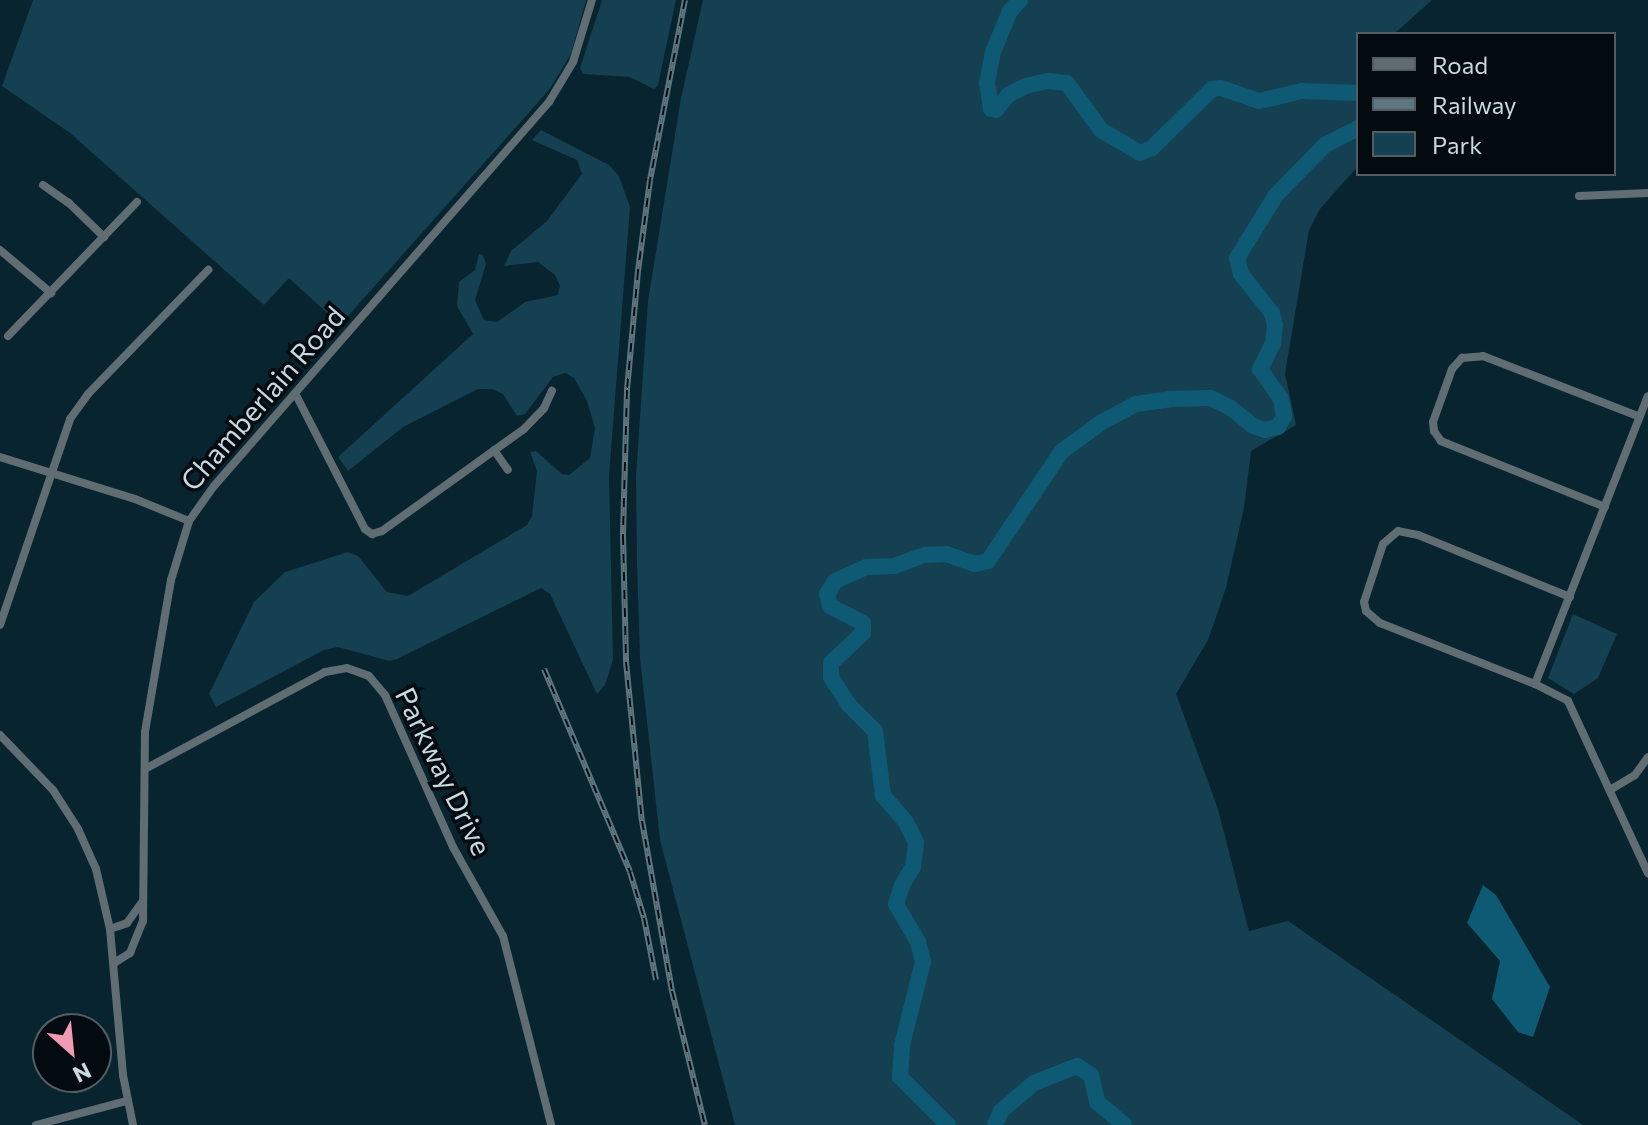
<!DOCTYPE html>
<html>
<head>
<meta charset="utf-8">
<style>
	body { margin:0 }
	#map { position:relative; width:1648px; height:1125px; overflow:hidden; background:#07242f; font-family:Commissioner,sans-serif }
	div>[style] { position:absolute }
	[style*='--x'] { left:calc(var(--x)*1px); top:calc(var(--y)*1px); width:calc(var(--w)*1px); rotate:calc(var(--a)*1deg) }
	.green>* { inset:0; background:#144051 }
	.water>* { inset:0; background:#0e5a74 }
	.river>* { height:16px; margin:-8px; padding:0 8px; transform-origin:8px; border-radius:8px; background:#0e5a74 }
	.minor>* { height:8px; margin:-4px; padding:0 4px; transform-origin:4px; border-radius:4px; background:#606d72 }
	.rail>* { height:6px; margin-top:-3px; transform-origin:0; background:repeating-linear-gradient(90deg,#030b10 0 9px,#5e767f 0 18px); box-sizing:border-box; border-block:2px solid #5e767f }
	span { translate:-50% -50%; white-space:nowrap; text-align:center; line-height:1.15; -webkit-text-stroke:7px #030b10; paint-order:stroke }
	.street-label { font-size:28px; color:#c9d9e0 }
	.legend { position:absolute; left:1356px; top:32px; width:260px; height:144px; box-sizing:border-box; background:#030b10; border:2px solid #525d63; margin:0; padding:10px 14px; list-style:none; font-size:24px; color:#c9d9e0 }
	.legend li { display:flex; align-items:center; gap:16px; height:40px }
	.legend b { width:40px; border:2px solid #525d63 }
	.north { position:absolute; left:32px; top:1013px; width:80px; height:80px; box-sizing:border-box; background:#030b10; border:2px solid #525d63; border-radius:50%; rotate:153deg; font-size:22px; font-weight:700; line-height:32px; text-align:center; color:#c9d9e0 }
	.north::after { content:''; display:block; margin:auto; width:28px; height:36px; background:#f19ab3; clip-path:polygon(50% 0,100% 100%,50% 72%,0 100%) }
</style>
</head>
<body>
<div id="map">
	<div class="green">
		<div style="clip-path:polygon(33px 0,586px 0,571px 54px,549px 90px,340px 325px,289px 278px,264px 305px,70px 133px,2px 86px)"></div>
		<div style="clip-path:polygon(602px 0,676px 0,658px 85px,654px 89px,630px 77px,583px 74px,580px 68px)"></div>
		<div style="clip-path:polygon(703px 0,1432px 0,1394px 34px,1358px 34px,1358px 166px,1320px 209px,1309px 230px,1285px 374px,1296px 425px,1251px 451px,1244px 508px,1226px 588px,1208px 640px,1176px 694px,1218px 809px,1249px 931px,1288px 921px,1583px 1125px,735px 1125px,660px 840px,640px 658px,637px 564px,636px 476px,648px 301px,681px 98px)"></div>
		<div style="clip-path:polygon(541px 130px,609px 165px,619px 176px,630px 207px,609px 476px,613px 659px,605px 685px,597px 694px,550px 594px,541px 588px,397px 659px,389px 661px,338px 647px,324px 650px,216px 707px,209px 694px,254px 602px,285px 572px,348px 552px,358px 556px,387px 592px,408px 596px,527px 525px,532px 516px,537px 471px,530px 452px,536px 451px,562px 474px,569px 475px,590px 458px,595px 428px,587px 401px,574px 378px,565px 373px,553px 377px,525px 414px,517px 416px,503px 394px,492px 389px,478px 389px,403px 427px,348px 471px,338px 457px,473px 334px,457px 306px,459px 282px,475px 270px,479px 254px,483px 255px,486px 264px,475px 300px,484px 320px,497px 322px,525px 302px,558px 295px,560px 286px,555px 275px,538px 262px,504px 266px,511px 251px,547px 221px,582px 174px,577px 160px,532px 140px)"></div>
		<div style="clip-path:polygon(1573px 614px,1617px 634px,1598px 678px,1574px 694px,1548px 678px)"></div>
	</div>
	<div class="water">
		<div style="clip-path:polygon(1483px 885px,1496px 895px,1550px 987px,1533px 1037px,1518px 1032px,1492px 999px,1500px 961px,1467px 923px)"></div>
	</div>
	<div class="river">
		<div style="--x:1020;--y:0;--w:15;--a:132"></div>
		<div style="--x:1010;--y:11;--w:44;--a:112.5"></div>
		<div style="--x:993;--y:52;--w:32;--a:101"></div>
		<div style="--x:987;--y:83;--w:26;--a:81"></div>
		<div style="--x:991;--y:109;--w:5;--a:11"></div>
		<div style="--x:996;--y:110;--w:19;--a:-51"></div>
		<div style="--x:1008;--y:95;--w:20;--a:-27"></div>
		<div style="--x:1026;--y:86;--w:23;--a:-13"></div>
		<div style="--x:1048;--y:81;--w:19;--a:6"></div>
		<div style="--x:1067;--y:83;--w:58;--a:54.1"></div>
		<div style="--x:1101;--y:130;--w:45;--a:30.5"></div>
		<div style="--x:1140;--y:153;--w:13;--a:-23"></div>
		<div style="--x:1152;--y:148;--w:84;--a:-44.5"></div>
		<div style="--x:1212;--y:89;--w:9;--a:-6"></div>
		<div style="--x:1221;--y:88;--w:40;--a:18.9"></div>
		<div style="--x:1259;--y:101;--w:44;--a:-13.1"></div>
		<div style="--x:1302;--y:91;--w:56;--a:2"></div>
		<div style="--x:948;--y:1125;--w:68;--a:-135"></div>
		<div style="--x:900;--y:1077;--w:32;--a:-86"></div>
		<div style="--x:902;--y:1045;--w:86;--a:-75.8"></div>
		<div style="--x:923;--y:962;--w:21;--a:-104"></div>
		<div style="--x:918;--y:942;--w:44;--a:-120.1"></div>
		<div style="--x:896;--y:904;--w:20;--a:-72"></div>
		<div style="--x:902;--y:885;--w:21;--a:-59"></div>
		<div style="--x:913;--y:867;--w:25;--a:-83"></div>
		<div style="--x:916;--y:842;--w:22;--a:-117"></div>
		<div style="--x:906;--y:822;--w:35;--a:-131"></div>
		<div style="--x:883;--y:796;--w:65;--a:-97"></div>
		<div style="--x:875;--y:731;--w:37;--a:-135"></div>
		<div style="--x:849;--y:705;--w:33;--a:-123"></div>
		<div style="--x:831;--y:677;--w:14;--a:-90"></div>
		<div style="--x:831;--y:663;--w:44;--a:-43.2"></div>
		<div style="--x:863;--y:633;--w:10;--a:-90"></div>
		<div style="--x:863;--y:623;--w:37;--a:-153"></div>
		<div style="--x:830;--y:606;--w:12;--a:-104"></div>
		<div style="--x:827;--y:594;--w:15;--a:-58"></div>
		<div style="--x:835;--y:581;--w:34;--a:-24"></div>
		<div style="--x:866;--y:567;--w:28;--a:-2"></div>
		<div style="--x:894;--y:566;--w:33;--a:-20"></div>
		<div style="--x:925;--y:555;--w:21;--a:-3"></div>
		<div style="--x:946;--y:554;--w:31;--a:19"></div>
		<div style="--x:975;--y:564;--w:13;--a:-13"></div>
		<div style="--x:988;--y:561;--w:133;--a:-56.1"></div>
		<div style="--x:1062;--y:451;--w:49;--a:-35.9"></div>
		<div style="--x:1102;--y:422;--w:38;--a:-28"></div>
		<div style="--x:1136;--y:404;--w:34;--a:-8"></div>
		<div style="--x:1170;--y:399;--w:41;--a:-1.4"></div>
		<div style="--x:1211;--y:398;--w:22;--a:27"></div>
		<div style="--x:1231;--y:408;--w:28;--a:39"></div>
		<div style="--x:1253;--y:426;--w:13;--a:18"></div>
		<div style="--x:1265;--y:430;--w:13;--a:-13"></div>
		<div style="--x:1278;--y:427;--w:13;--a:-61"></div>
		<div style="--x:1284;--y:416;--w:17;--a:-100"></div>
		<div style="--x:1281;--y:399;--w:37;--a:-125"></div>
		<div style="--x:1260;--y:369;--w:29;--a:-63"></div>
		<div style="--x:1273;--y:343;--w:18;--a:-84"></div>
		<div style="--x:1275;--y:325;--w:12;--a:-104"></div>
		<div style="--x:1272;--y:313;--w:50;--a:-128.5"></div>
		<div style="--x:1241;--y:274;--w:16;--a:-104"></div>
		<div style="--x:1237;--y:258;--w:74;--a:-58.2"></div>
		<div style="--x:1276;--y:195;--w:70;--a:-45.6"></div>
		<div style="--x:1325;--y:145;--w:37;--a:-27"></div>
		<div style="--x:995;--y:1125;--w:15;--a:-67"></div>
		<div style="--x:1001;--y:1111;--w:43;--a:-40.3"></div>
		<div style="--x:1034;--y:1083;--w:46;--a:-21.6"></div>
		<div style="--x:1077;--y:1066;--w:17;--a:33"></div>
		<div style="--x:1091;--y:1075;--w:28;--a:77"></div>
		<div style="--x:1097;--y:1102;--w:35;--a:40"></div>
	</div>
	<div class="minor">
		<div style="--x:43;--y:185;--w:32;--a:35"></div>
		<div style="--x:69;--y:203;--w:49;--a:44.2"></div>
		<div style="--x:1579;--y:196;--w:69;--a:-2.5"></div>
		<div style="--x:0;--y:250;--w:67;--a:40.1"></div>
		<div style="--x:8;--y:336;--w:186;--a:-46.1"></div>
		<div style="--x:295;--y:393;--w:153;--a:62.8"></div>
		<div style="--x:365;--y:529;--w:9;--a:36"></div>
		<div style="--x:372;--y:534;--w:10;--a:-17"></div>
		<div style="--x:382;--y:531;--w:175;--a:-35.7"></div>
		<div style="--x:524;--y:429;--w:29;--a:-46"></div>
		<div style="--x:544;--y:408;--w:19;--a:-65"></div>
		<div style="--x:494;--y:450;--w:24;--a:55"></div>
		<div style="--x:0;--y:457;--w:141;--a:17.3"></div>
		<div style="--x:135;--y:499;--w:58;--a:22.2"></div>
		<div style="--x:1605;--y:507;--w:177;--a:-158.1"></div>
		<div style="--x:1441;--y:441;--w:12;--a:-125"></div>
		<div style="--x:1434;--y:431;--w:9;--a:-96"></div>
		<div style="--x:1433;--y:422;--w:56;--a:-70.3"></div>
		<div style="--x:1452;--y:369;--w:15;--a:-48"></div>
		<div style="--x:1462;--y:358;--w:21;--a:-5"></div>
		<div style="--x:1483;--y:356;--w:168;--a:21.2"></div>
		<div style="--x:1570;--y:597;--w:164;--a:-157.8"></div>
		<div style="--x:1418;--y:535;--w:20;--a:-169"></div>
		<div style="--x:1398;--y:531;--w:20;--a:139"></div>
		<div style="--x:1383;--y:544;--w:61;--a:108.1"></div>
		<div style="--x:1364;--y:602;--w:9;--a:77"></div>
		<div style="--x:1366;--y:611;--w:18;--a:41"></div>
		<div style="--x:1380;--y:623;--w:167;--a:21.5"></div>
		<div style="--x:1535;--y:684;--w:37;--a:27"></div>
		<div style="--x:1568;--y:701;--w:190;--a:65.1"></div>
		<div style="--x:0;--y:625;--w:218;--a:-71.2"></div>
		<div style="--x:70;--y:419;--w:31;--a:-54"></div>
		<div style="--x:88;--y:394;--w:173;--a:-45.9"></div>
		<div style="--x:1535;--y:684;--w:309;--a:-68.6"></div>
		<div style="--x:0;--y:735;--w:76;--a:46.1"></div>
		<div style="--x:53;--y:790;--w:46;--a:57.3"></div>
		<div style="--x:78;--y:829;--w:44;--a:65.8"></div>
		<div style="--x:96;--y:869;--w:62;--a:76.9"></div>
		<div style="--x:110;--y:929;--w:147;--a:84.9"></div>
		<div style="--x:123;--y:1075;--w:51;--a:78.7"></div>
		<div style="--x:145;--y:769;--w:204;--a:-28.3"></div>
		<div style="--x:325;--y:672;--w:22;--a:-10"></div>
		<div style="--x:347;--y:668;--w:23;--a:20"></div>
		<div style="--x:369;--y:676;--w:25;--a:50"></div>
		<div style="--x:385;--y:695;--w:167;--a:65.9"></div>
		<div style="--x:453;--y:847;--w:102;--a:60.7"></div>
		<div style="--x:503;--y:936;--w:195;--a:75.7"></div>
		<div style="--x:1610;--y:790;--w:29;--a:-31"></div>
		<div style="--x:1635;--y:775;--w:22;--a:-54"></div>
		<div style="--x:110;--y:929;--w:18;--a:-19"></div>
		<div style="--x:127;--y:923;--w:26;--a:-54"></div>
		<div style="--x:114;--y:963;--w:19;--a:-32"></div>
		<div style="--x:130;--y:953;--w:35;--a:-68"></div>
		<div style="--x:143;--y:921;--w:189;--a:-89.4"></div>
		<div style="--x:145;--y:732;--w:154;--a:-80.3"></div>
		<div style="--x:171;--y:580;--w:62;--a:-73"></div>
		<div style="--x:189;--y:521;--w:43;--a:-54.5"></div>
		<div style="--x:214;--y:486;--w:510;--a:-48.9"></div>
		<div style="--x:549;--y:102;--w:47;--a:-59"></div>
		<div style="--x:573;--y:62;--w:65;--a:-73"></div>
		<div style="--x:36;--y:1125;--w:94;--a:-14.8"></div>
	</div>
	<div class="rail">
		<div style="--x:685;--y:0;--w:183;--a:101"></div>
		<div style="--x:650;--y:180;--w:92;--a:97.5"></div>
		<div style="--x:638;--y:271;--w:120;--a:95.3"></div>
		<div style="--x:627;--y:390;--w:146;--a:91.6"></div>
		<div style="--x:623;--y:536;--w:126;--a:88.6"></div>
		<div style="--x:626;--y:662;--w:160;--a:84.3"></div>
		<div style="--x:642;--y:821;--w:173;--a:80"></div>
		<div style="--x:672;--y:991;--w:138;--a:76.2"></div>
		<div style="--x:544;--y:669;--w:220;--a:67"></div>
		<div style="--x:630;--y:872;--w:48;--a:73.1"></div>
		<div style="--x:644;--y:918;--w:63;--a:79"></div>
	</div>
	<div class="street-label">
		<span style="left:262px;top:398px;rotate:-49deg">Chamberlain Road</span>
		<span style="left:444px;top:771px;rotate:64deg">Parkway Drive</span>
	</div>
	<ul class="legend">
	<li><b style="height:10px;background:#606d72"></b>Road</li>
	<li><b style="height:10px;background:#5e767f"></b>Railway</li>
	<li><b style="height:22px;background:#144051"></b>Park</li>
	</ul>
	<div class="north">N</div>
</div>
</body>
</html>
